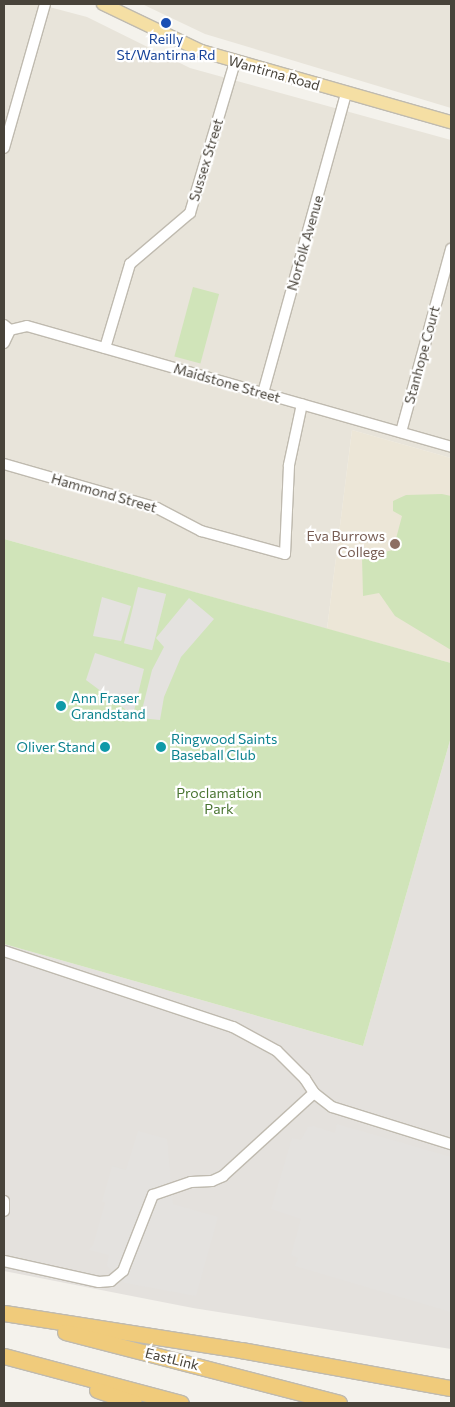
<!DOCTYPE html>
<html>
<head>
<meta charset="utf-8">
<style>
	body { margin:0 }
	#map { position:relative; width:455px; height:1407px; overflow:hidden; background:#f4f2ec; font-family:Commissioner,sans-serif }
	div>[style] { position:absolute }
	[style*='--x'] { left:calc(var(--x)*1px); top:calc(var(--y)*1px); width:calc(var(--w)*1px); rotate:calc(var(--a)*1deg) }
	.residential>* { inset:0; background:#e8e4da }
	.industrial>* { inset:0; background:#e4e1dd }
	.education>* { inset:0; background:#ece6d7 }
	.green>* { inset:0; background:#d0e4b9; transform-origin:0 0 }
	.parking>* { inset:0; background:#e4e2df; transform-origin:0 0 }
	.roads { filter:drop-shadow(1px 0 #bfbaaf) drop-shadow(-1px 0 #bfbaaf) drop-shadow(0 1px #bfbaaf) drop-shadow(0 -1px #bfbaaf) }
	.minor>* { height:10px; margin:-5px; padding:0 5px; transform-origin:5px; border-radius:5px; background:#fff }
	.major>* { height:12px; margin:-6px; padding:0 6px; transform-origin:6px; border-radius:6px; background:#f5dfa4 }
	.highway>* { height:15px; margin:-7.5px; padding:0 7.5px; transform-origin:7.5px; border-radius:7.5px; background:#f0cb7b }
	.dots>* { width:14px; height:14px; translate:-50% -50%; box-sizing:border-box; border:2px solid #fff; border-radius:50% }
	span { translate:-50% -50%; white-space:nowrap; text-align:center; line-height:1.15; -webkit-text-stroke:4.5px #fff; paint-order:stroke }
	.transit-label { font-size:14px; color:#164399 }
	.street-label { font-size:14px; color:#48433a }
	.education-label { font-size:14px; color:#785e54 }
	.right { translate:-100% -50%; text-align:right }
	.culture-label { font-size:14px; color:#0d838f }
	.left { translate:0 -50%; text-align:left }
	.park-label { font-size:14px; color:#4a7532 }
	.frame { position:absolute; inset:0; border:5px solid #48433a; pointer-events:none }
</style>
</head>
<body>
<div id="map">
	<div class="residential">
		<div style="clip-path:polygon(4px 4px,38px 4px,87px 17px,190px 68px,451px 140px,451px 458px,352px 430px,327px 629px,4px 539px)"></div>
		<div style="clip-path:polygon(142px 4px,451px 4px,451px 108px,205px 34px)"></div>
	</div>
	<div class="industrial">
		<div style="clip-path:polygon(451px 737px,451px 1349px,193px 1308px,4px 1271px,4px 944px,363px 1046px)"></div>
	</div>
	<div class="education">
		<div style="clip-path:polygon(352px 430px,451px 458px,451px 663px,327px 629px)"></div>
	</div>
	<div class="green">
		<div style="left:193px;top:287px;width:27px;height:72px;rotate:15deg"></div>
		<div style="clip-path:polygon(442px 494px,451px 496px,451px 650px,395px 616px,379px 593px,363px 596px,362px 557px,393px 550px,402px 516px,393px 511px,393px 501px,406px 495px)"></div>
		<div style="clip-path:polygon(4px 539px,451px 663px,451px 737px,363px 1046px,4px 944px)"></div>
	</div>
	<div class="parking">
		<div style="left:138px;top:587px;width:29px;height:58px;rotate:14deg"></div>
		<div style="clip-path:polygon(102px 597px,131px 606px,121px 641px,93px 636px)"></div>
		<div style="clip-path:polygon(189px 598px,214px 619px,181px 657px,164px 697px,160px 720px,140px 718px,152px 670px,164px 647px,156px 638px)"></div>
		<div style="clip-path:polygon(95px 653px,144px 669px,133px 715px,86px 680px)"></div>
		<div style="clip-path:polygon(337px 1124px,451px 1157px,451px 1312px,295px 1266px,298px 1258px,291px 1255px,301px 1219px,271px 1209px,292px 1138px,301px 1140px,308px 1127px,313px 1126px,335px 1133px)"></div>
		<div style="clip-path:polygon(138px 1131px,167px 1139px,173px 1204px,218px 1217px,196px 1296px,125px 1283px,107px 1266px,109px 1255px,89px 1250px,93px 1245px,105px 1203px,102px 1201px,112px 1166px,126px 1170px)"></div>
	</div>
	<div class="roads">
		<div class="minor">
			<div style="--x:4;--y:148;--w:150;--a:-74.1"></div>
			<div style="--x:4;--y:325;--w:8;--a:40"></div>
			<div style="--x:10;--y:330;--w:17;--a:-13"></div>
			<div style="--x:27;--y:326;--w:441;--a:15.9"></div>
			<div style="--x:4;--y:343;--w:14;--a:-65"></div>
			<div style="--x:105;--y:348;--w:88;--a:-73.4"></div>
			<div style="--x:130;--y:264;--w:79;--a:-40.4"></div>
			<div style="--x:190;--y:213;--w:158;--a:-73.4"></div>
			<div style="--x:263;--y:393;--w:311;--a:-74.5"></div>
			<div style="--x:401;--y:432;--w:190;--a:-74.7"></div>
			<div style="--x:4;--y:464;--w:159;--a:16"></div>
			<div style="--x:157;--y:508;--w:50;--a:27.6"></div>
			<div style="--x:201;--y:531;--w:87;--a:15.3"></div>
			<div style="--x:285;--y:554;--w:89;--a:-87.4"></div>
			<div style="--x:289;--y:465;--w:62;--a:-78"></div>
			<div style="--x:4;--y:951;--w:241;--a:18.4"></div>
			<div style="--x:233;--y:1027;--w:50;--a:28.6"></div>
			<div style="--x:277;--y:1051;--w:40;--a:45"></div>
			<div style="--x:305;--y:1079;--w:17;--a:57"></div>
			<div style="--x:314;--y:1093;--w:23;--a:38"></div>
			<div style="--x:332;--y:1107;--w:125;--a:17.3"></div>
			<div style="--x:4;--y:1201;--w:10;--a:90"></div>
			<div style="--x:4;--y:1261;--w:97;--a:12.5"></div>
			<div style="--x:99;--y:1282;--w:12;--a:-5"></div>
			<div style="--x:111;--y:1281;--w:16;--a:-40"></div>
			<div style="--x:123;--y:1271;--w:82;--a:-68.5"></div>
			<div style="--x:153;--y:1195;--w:40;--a:-18.9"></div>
			<div style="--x:191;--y:1182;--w:21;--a:-3"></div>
			<div style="--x:212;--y:1181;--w:12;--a:-24"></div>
			<div style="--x:223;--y:1176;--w:123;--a:-42.4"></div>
		</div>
		<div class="major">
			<div style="--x:103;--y:4;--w:109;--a:25.6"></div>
			<div style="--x:201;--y:51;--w:260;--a:15.9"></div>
		</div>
		<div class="highway">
			<div style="--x:4;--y:1313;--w:240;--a:8.9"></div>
			<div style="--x:241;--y:1350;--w:213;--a:10.3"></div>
			<div style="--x:65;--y:1332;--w:283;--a:14.5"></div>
			<div style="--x:4;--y:1356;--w:183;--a:14.9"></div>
			<div style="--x:97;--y:1390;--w:39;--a:19"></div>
		</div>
	</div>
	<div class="dots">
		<div style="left:166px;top:23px;background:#1a4fb4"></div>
		<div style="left:395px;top:544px;background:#8d6e63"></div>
		<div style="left:61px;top:706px;background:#0f9aa8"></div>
		<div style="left:105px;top:747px;background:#0f9aa8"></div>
		<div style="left:161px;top:747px;background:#0f9aa8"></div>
	</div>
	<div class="transit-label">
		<span style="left:166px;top:47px">Reilly<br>St/Wantirna Rd</span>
	</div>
	<div class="street-label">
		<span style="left:274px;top:73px;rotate:16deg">Wantirna Road</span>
		<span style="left:206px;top:160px;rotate:-73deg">Sussex Street</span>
		<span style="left:305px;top:243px;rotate:-74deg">Norfolk Avenue</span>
		<span style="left:422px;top:355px;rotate:-75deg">Stanhope Court</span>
		<span style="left:227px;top:383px;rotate:16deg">Maidstone Street</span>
		<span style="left:104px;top:493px;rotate:16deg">Hammond Street</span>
		<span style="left:172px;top:1359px;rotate:14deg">EastLink</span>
	</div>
	<div class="education-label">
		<span class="right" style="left:385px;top:544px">Eva Burrows<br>College</span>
	</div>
	<div class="culture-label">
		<span class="left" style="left:71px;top:706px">Ann Fraser<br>Grandstand</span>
		<span class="left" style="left:171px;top:747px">Ringwood Saints<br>Baseball Club</span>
		<span class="right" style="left:95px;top:747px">Oliver Stand</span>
	</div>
	<div class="park-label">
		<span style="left:219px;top:801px">Proclamation<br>Park</span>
	</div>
	<div class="frame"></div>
</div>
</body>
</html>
